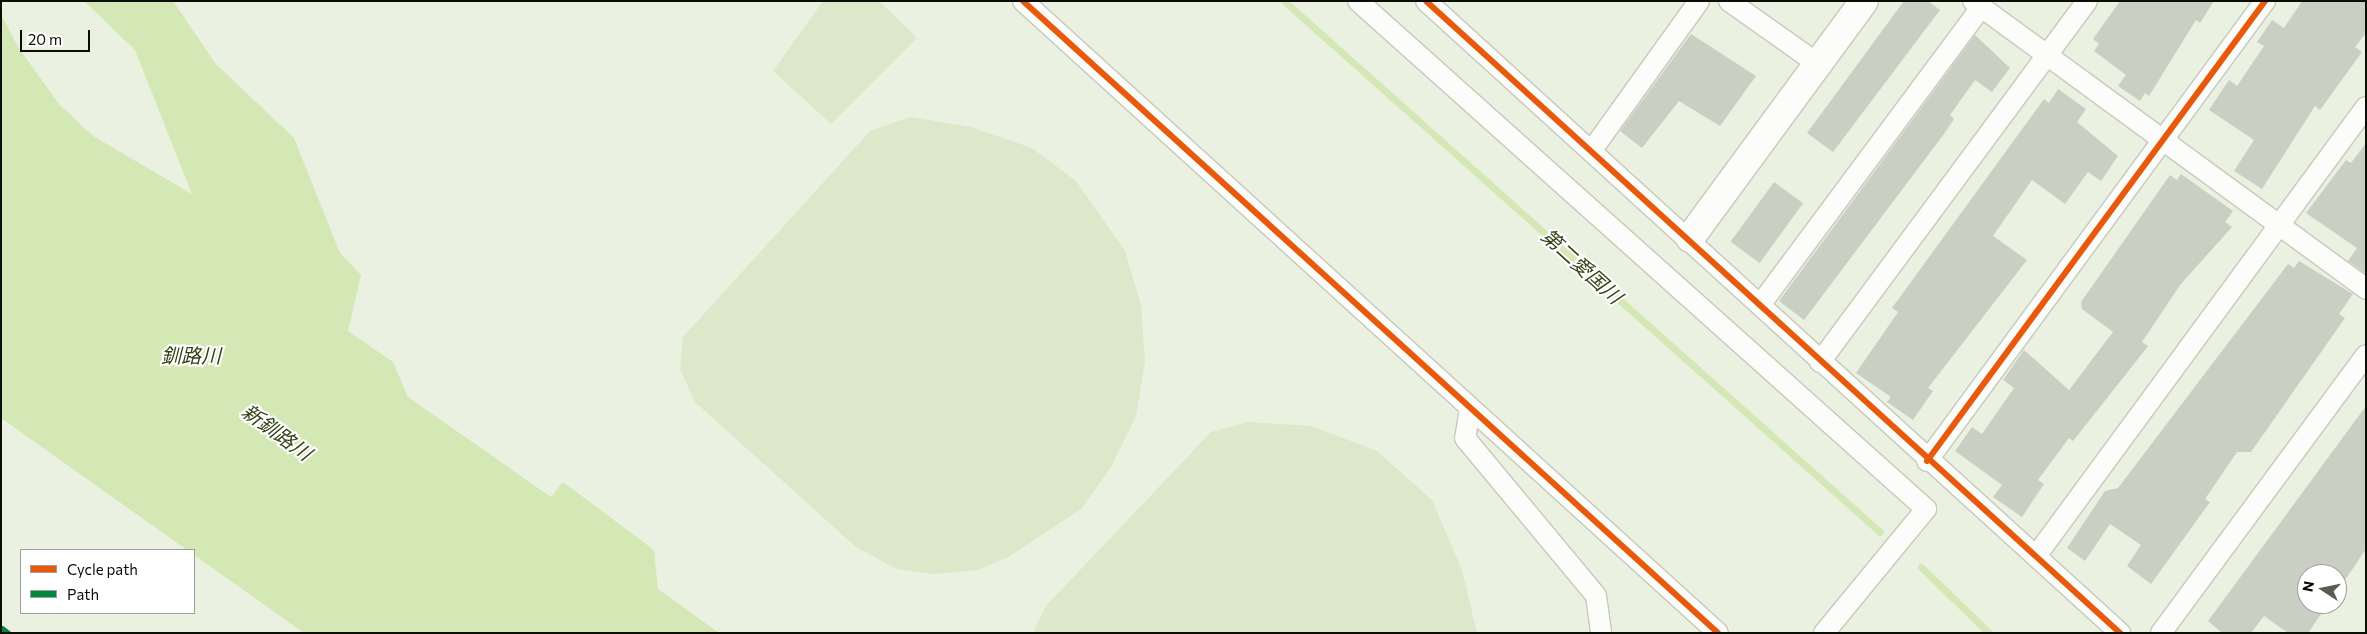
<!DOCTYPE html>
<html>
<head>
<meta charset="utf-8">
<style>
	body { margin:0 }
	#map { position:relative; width:2367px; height:634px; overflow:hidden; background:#eaf1e1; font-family:Commissioner,"Noto Sans JP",sans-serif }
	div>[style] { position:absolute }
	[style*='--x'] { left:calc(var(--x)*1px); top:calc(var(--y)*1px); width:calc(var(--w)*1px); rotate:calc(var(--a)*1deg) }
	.green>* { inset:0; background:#dce8ca }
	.water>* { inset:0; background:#d4e8b6 }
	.stream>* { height:7px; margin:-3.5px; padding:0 3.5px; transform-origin:3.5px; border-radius:3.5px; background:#d4e8b6 }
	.building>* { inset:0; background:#cacfc3; transform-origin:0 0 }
	.roads { filter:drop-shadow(1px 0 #c5cabd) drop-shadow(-1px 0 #c5cabd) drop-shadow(0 1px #c5cabd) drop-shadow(0 -1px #c5cabd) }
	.street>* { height:20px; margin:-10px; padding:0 10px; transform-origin:10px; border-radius:10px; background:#fcfdfa }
	.secondary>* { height:28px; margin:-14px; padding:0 14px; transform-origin:14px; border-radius:14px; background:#fcfdfa }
	.quiet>* { height:5px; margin-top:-2.5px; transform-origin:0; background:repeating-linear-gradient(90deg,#00873e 0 10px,transparent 0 15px) }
	.cycleway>* { height:6px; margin:-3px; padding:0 3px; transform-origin:3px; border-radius:3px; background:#e8590c }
	span { translate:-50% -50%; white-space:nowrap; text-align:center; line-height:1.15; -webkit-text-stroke:4px #fff; paint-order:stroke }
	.water-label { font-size:20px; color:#334315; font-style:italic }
	.frame { position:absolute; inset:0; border:2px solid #0a0e05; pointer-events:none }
	.legend { position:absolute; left:20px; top:549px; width:175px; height:65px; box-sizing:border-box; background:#fff; border:1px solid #9d9f9b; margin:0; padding:6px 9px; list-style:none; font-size:15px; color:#0a0e05 }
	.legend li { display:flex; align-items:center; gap:10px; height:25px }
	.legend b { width:25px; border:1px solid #9d9f9b }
	.north { position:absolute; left:2297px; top:564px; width:50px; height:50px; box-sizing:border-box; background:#fff; border:1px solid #9d9f9b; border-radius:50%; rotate:281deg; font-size:14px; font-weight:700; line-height:20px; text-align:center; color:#0a0e05 }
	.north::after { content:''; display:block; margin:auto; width:18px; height:22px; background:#585d52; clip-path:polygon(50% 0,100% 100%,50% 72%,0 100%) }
	.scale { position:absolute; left:20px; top:30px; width:70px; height:22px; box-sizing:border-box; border:2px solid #0a0e05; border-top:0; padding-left:6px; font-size:15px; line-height:18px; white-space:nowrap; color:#0a0e05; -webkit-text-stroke:4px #fff; paint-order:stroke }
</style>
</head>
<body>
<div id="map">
	<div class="green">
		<div style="clip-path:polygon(823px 1px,879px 1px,917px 38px,831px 124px,773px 71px)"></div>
		<div style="clip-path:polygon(910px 117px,971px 127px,1032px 148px,1076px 181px,1125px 251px,1141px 305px,1145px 361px,1136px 416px,1111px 467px,1081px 509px,1010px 556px,978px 570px,933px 574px,897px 569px,856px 547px,695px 402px,680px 369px,683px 337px,870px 131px)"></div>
		<div style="clip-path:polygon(1248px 422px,1312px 426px,1377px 451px,1432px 500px,1462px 570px,1477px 633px,1033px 633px,1046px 606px,1211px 432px)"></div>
	</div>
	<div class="water">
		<div style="clip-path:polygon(84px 1px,173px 1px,215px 63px,294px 138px,340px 253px,361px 275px,348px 331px,393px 362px,408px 397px,551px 497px,563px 482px,654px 550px,658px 589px,719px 633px,304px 633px,1px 418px,1px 14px,18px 47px,59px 104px,93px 136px,192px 194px,135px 50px)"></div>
	</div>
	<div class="stream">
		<div style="--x:1284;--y:1;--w:798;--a:41.7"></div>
		<div style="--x:1921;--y:567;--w:95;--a:44.1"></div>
	</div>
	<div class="building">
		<div style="clip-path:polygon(1904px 1px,1928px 1px,1940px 10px,1833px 152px,1807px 133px)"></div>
		<div style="clip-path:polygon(2120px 1px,2214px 1px,2200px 23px,2196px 20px,2149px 96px,2145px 93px,2140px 101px,2118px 86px,2126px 75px,2094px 51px,2099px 44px,2093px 39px)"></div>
		<div style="clip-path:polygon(2302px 1px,2366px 1px,2366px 33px,2355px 47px,2362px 52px,2320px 110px,2315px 106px,2262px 189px,2234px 171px,2254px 140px,2209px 110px,2229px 80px,2237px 86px,2264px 46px,2257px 42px,2272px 20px,2284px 28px)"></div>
		<div style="clip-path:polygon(1691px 34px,1756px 76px,1720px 126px,1679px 101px,1642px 148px,1620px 131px)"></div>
		<div style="clip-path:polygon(1975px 35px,2010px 68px,1992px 92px,1975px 80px,1950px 115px,1954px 119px,1944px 134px,1804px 320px,1779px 301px)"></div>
		<div style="clip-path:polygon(2058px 89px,2086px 109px,2077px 122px,2118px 156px,2101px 181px,2088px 172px,2065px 204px,2032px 180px,1993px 236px,2027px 260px,1928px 388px,1933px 391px,1913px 420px,1887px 402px,1891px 397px,1856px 373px,1898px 312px,1892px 308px,2044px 99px,2049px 103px)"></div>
		<div style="clip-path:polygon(2366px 143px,2366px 274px,2348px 261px,2357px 248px,2306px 213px,2346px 160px,2351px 163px)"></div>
		<div style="clip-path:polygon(2181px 174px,2233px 211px,2225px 222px,2232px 227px,2180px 285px,2142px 342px,2148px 346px,2134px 364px,2073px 441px,2069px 438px,2038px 480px,2044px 484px,2022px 517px,1993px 497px,2002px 485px,1955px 451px,1972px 427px,1982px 434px,2014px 388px,2003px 380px,2024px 350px,2069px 390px,2113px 332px,2082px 309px,2081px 302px,2170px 175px,2177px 180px)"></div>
		<div style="left:1774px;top:182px;width:36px;height:74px;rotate:36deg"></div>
		<div style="clip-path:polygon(2299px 261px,2353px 294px,2339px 314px,2345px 318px,2251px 452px,2237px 452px,2205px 499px,2210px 502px,2151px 584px,2127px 566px,2141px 545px,2110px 524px,2085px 561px,2067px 548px,2105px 491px,2118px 488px,2288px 264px,2294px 268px)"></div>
		<div style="clip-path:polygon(2366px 406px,2366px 549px,2337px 592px,2337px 574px,2307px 574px,2307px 604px,2328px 604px,2308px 633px,2288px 633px,2264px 616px,2251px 633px,2222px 633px,2208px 621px)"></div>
	</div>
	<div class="roads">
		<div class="street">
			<div style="--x:1023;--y:1;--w:939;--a:42.28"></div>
			<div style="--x:1358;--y:1;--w:762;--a:41.81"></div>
			<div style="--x:1926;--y:509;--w:161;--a:129.4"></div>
			<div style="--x:1426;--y:1;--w:939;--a:42.32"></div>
			<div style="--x:1729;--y:1;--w:109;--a:35.3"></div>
			<div style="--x:1973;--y:1;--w:487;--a:36.2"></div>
			<div style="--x:1592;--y:150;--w:183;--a:-54.3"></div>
			<div style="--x:1760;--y:305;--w:371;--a:-53.4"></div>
			<div style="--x:1820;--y:362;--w:449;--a:-53.5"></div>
			<div style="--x:1470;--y:408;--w:30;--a:99"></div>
			<div style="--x:1465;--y:438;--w:205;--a:50.3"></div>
			<div style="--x:1596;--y:596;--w:37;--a:82"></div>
			<div style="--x:1927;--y:461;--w:571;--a:-53.69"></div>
			<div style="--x:2036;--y:556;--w:557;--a:-53.69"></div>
			<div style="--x:2161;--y:633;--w:345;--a:-53.6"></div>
		</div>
		<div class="secondary">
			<div style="--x:1690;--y:238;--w:294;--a:-53.7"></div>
		</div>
	</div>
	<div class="quiet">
		<div style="--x:1;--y:627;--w:10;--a:37"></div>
	</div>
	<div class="cycleway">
		<div style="--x:1023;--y:1;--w:939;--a:42.28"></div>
		<div style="--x:1426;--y:1;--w:939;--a:42.32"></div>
		<div style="--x:1927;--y:461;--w:571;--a:-53.69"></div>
	</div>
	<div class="water-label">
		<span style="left:1582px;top:266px;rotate:42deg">第二愛国川</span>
		<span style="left:191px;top:355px">釧路川</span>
		<span style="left:277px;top:432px;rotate:36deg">新釧路川</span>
	</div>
	<div class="frame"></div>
	<ul class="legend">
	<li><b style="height:6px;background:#e8590c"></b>Cycle path</li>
	<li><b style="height:6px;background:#00873e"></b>Path</li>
	</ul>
	<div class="north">N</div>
	<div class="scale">20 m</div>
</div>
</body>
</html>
